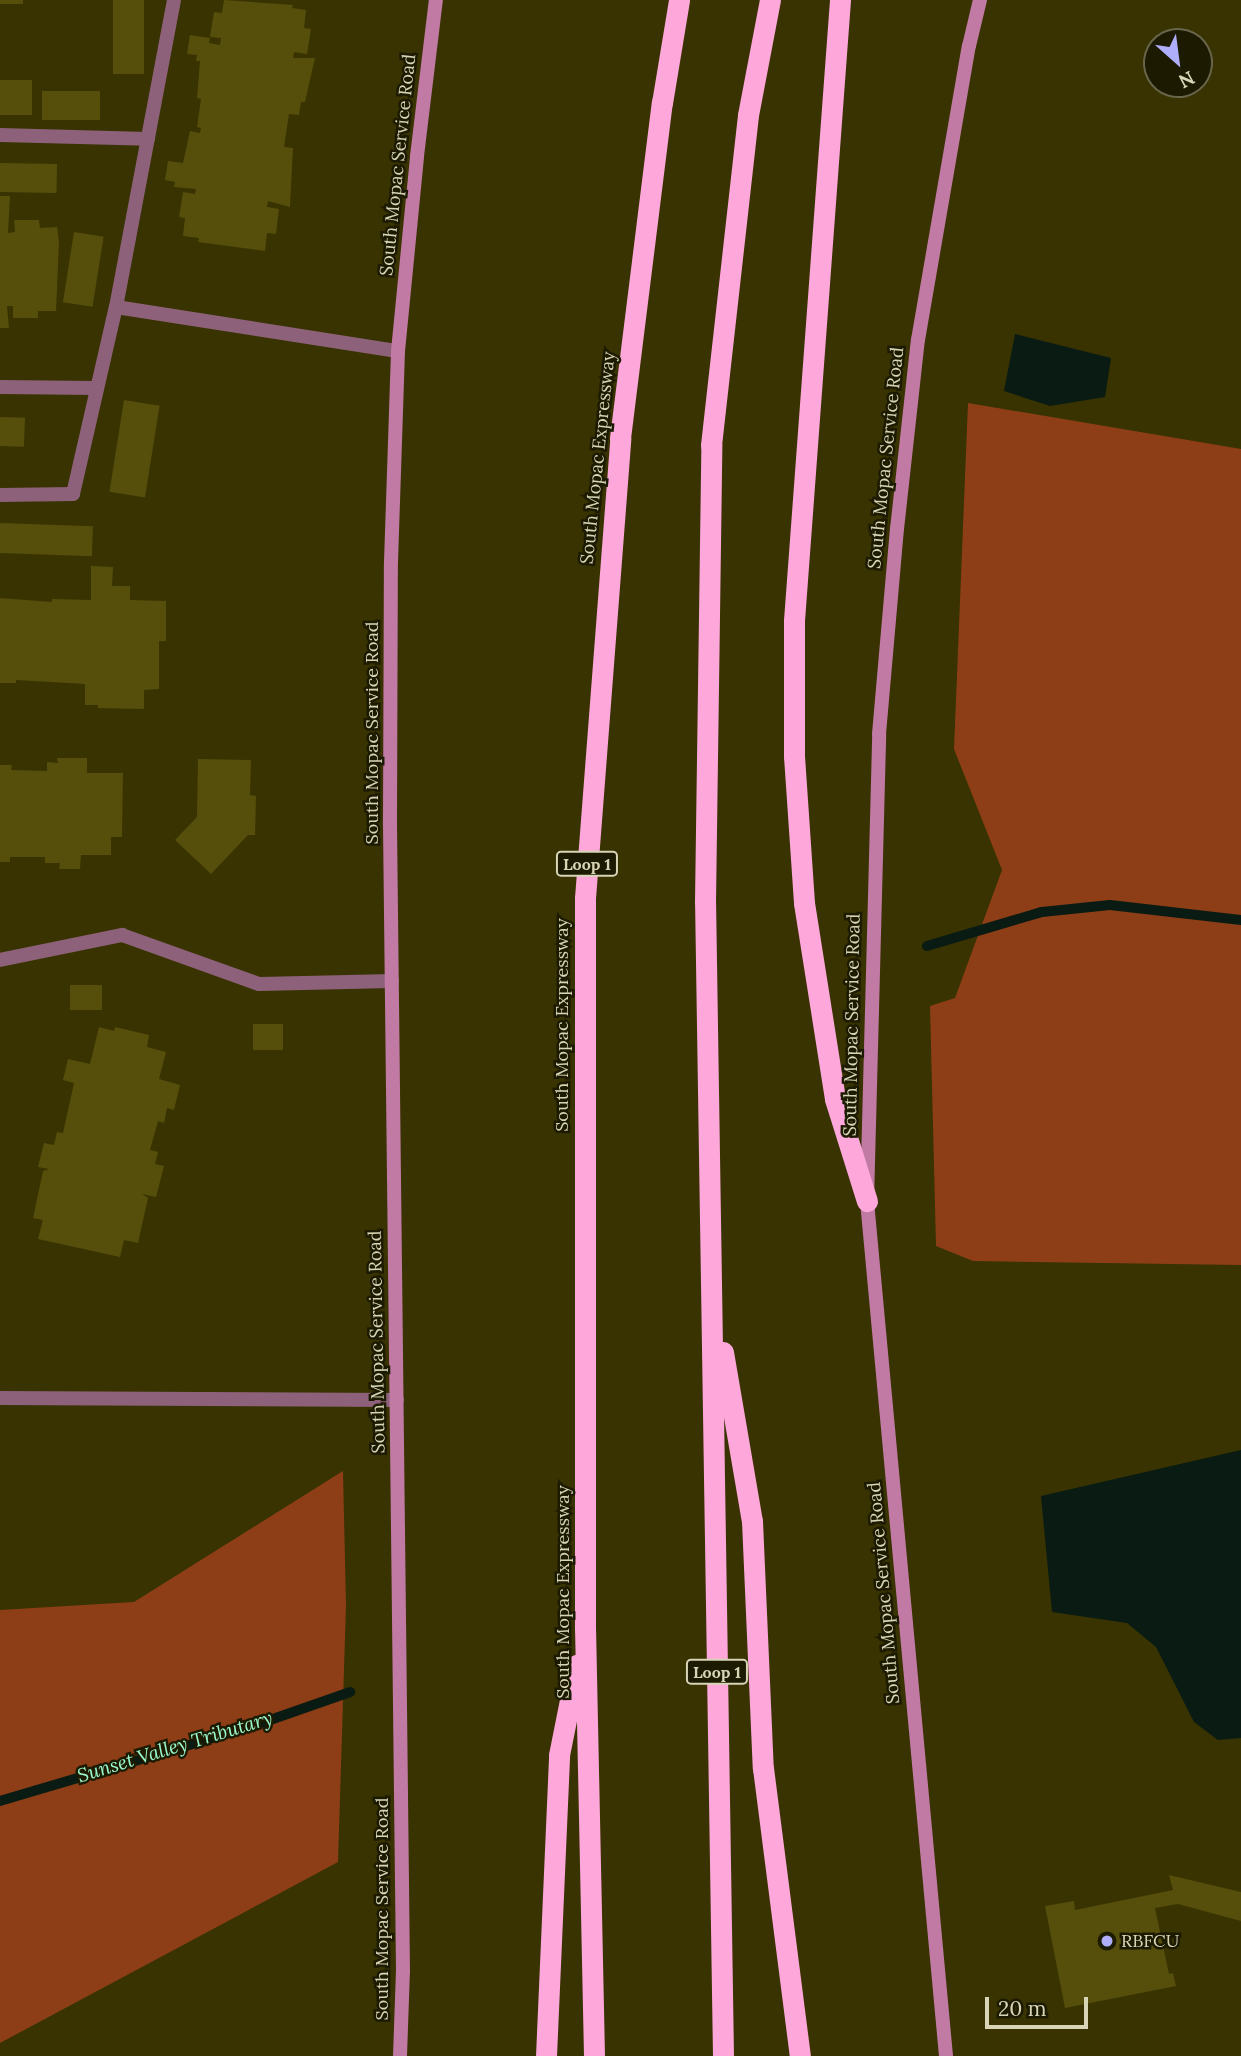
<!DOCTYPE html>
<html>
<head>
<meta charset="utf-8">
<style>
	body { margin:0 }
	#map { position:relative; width:1241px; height:2056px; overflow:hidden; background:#383300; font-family:Lora,serif }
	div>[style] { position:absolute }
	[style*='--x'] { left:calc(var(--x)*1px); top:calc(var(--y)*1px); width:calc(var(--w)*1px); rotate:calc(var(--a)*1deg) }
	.forest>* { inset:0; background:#8e3e16 }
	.water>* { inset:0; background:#091b13 }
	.stream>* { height:10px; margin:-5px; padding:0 5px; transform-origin:5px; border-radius:5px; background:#091b13 }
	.building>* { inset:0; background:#564f0c; transform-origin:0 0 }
	.lane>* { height:14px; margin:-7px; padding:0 7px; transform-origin:7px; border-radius:7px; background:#8d617a }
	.secondary>* { height:14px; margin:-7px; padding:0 7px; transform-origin:7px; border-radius:7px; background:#c07aa3 }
	.highway>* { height:21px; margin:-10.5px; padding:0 10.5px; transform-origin:10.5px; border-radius:10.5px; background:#fea7da }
	.dots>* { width:19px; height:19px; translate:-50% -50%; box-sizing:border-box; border:4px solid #1d1a02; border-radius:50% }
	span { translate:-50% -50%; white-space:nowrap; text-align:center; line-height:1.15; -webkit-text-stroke:5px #1d1a02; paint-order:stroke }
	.shield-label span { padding:2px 5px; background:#1d1a02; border:2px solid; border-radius:5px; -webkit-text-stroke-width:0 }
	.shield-label { font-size:16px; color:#d7d5b6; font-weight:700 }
	.street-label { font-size:18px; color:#d7d5b6 }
	.poi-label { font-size:18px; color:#d7d5b6 }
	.left { translate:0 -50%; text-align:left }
	.water-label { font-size:19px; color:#9af9ce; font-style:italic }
	.north { position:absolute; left:1143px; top:28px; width:70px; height:70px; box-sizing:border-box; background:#1d1a02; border:2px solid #67654a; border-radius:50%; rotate:152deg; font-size:19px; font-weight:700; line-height:28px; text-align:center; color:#d7d5b6 }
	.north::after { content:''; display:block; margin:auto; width:24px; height:32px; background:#afaefa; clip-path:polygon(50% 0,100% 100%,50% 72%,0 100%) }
	.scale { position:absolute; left:985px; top:1997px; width:103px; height:32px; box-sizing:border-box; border:4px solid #d7d5b6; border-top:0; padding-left:9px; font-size:21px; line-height:24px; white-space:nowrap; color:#d7d5b6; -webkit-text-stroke:5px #1d1a02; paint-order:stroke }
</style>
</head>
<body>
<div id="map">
	<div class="forest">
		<div style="clip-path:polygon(968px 403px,1241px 449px,1241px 1265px,973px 1261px,936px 1246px,930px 1006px,955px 998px,1002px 870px,954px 749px)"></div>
		<div style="clip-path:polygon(343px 1471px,346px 1605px,338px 1862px,0 2043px,0 1610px,134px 1602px)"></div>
	</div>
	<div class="water">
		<div style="clip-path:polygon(1015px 334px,1111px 358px,1105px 397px,1050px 406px,1004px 391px)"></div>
		<div style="clip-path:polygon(1241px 1450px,1241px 1738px,1218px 1740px,1194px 1722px,1156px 1647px,1127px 1623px,1052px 1612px,1041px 1496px)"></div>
	</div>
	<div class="stream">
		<div style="--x:927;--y:946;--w:120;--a:-16.5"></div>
		<div style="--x:1042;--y:912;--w:68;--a:-5.9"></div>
		<div style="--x:1110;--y:905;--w:132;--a:6.5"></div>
		<div style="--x:0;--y:1801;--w:264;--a:-16.5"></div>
		<div style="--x:253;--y:1726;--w:103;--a:-19.3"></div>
	</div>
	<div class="building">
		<div style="left:0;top:0;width:23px;height:4px"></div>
		<div style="left:113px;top:0;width:31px;height:74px"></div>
		<div style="clip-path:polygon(224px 0,293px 5px,292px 8px,306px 10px,304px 28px,311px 29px,307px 54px,294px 52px,293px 58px,315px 58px,305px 102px,301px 102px,299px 115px,289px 114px,284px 147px,293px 148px,290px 207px,268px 201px,267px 207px,279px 209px,276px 234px,267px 233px,265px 251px,198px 242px,199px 238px,183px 236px,185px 218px,179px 217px,183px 192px,195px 194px,196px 189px,174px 187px,175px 182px,165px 180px,168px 161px,183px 163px,190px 131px,200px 133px,201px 128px,197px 127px,201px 99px,197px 98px,200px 61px,196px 61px,197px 55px,187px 54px,190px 35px,210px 38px,209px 43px,220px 45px,221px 38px,210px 37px,214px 12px,222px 13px)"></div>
		<div style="left:0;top:80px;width:32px;height:35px"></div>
		<div style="left:42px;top:91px;width:58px;height:29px"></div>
		<div style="left:0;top:163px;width:57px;height:29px;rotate:1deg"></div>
		<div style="clip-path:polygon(0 196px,10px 196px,8px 233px,15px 232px,14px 220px,39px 220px,40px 228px,57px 227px,59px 242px,56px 311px,38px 311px,38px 318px,13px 318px,13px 306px,7px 306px,9px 328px,0 328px)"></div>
		<div style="left:74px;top:232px;width:30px;height:71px;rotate:9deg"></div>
		<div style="left:124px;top:400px;width:36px;height:93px;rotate:9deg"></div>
		<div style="left:0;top:417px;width:25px;height:29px;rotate:2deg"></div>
		<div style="left:0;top:523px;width:93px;height:30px;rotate:2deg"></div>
		<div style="clip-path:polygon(91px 566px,113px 567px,112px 586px,130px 586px,130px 600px,166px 601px,166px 641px,159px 641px,159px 689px,144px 690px,144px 709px,98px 708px,98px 705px,85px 705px,85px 684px,16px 680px,16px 683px,0 683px,0 598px,52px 602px,52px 599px,91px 600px)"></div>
		<div style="clip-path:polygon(57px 758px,87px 758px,87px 773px,123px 773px,122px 837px,111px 837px,111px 855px,81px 855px,80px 869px,59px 869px,60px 863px,45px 863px,45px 857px,10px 857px,10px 862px,0 862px,0 765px,12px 765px,11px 770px,47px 771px,47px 762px,58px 763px)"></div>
		<div style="clip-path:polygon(198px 759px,251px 760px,250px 795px,256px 796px,255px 835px,248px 835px,211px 874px,175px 840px,197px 817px)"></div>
		<div style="left:70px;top:985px;width:32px;height:25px"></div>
		<div style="left:283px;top:1024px;width:26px;height:30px;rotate:90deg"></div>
		<div style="clip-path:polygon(99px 1027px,114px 1031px,115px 1027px,149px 1035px,147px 1047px,166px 1052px,159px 1079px,180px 1085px,174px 1110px,167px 1108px,164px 1123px,158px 1121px,150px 1150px,158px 1152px,155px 1164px,164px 1166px,156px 1197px,142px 1194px,148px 1198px,138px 1243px,124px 1240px,120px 1257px,38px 1239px,43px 1220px,33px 1218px,43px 1171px,49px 1169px,38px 1167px,44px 1143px,54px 1145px,57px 1132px,63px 1133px,74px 1083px,63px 1080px,68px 1059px,90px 1064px)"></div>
		<div style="clip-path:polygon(1169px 1875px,1241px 1892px,1241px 1921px,1178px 1904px,1155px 1908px,1169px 1974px,1173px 1973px,1176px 1986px,1065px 2008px,1045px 1906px,1074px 1901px,1075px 1910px,1173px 1890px)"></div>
	</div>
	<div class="lane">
		<div style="--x:0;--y:135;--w:148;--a:1.5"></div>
		<div style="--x:116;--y:307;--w:312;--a:-79.3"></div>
		<div style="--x:0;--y:387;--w:97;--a:0.6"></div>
		<div style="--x:0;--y:495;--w:73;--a:-0.8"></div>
		<div style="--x:73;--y:494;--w:192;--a:-77.1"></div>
		<div style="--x:116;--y:307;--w:285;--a:8.9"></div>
		<div style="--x:0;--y:960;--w:125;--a:-11.6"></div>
		<div style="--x:122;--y:935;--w:145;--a:19.7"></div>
		<div style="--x:259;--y:984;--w:133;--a:-1.3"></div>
		<div style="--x:0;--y:1398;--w:397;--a:0.3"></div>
	</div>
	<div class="secondary">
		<div style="--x:400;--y:2056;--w:85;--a:-88"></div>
		<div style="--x:403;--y:1971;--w:1152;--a:-90.65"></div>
		<div style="--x:390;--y:819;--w:257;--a:-89.8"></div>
		<div style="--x:391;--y:562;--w:211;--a:-88.1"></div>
		<div style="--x:398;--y:351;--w:196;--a:-84.4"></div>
		<div style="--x:417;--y:156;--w:157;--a:-83.1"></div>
		<div style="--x:946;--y:2056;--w:859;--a:-95.28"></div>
		<div style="--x:867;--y:1201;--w:467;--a:-88.5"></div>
		<div style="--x:879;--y:734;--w:206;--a:-85"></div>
		<div style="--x:897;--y:529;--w:190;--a:-83.7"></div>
		<div style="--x:918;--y:340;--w:298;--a:-80.2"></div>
		<div style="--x:969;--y:46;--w:47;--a:-76.6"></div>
	</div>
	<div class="highway">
		<div style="--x:840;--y:0;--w:623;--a:94.24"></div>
		<div style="--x:794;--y:621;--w:135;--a:90"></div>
		<div style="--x:794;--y:756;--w:147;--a:86.1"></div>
		<div style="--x:804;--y:903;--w:198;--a:81"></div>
		<div style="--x:835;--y:1099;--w:107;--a:72.6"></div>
		<div style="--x:723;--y:1352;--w:171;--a:80.3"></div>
		<div style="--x:752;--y:1521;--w:247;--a:87.5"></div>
		<div style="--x:763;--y:1768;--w:290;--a:82.7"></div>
		<div style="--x:546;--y:2056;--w:301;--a:-87.5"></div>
		<div style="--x:559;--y:1755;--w:92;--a:-78.7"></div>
		<div style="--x:594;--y:2056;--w:427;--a:-91.2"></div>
		<div style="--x:585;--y:1629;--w:731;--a:-90"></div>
		<div style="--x:585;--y:898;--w:461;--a:-85.6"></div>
		<div style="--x:620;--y:438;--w:338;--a:-82.9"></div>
		<div style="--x:662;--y:103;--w:104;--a:-80.6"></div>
		<div style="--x:723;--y:2056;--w:1154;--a:-90.89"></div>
		<div style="--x:705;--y:902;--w:457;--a:-89.2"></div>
		<div style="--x:711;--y:445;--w:332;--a:-83.6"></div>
		<div style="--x:748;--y:115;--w:117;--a:-79.2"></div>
	</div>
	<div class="dots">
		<div style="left:1107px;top:1941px;background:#afaefa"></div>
	</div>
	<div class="shield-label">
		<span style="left:587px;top:864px">Loop 1</span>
		<span style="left:717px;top:1672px">Loop 1</span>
	</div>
	<div class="street-label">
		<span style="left:398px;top:165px;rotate:-84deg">South Mopac Service Road</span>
		<span style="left:598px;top:458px;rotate:-84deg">South Mopac Expressway</span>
		<span style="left:886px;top:458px;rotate:-84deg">South Mopac Service Road</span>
		<span style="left:372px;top:733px;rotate:-90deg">South Mopac Service Road</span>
		<span style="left:562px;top:1025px;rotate:-90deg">South Mopac Expressway</span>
		<span style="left:852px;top:1025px;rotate:-89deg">South Mopac Service Road</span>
		<span style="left:377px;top:1342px;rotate:-91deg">South Mopac Service Road</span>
		<span style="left:563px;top:1592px;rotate:-90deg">South Mopac Expressway</span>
		<span style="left:884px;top:1593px;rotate:-95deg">South Mopac Service Road</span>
		<span style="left:382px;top:1909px;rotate:-90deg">South Mopac Service Road</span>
	</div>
	<div class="poi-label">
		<span class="left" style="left:1121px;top:1941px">RBFCU</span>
	</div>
	<div class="water-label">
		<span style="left:175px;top:1747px;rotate:-17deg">Sunset Valley Tributary</span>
	</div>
	<div class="north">N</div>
	<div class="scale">20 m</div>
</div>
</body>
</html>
